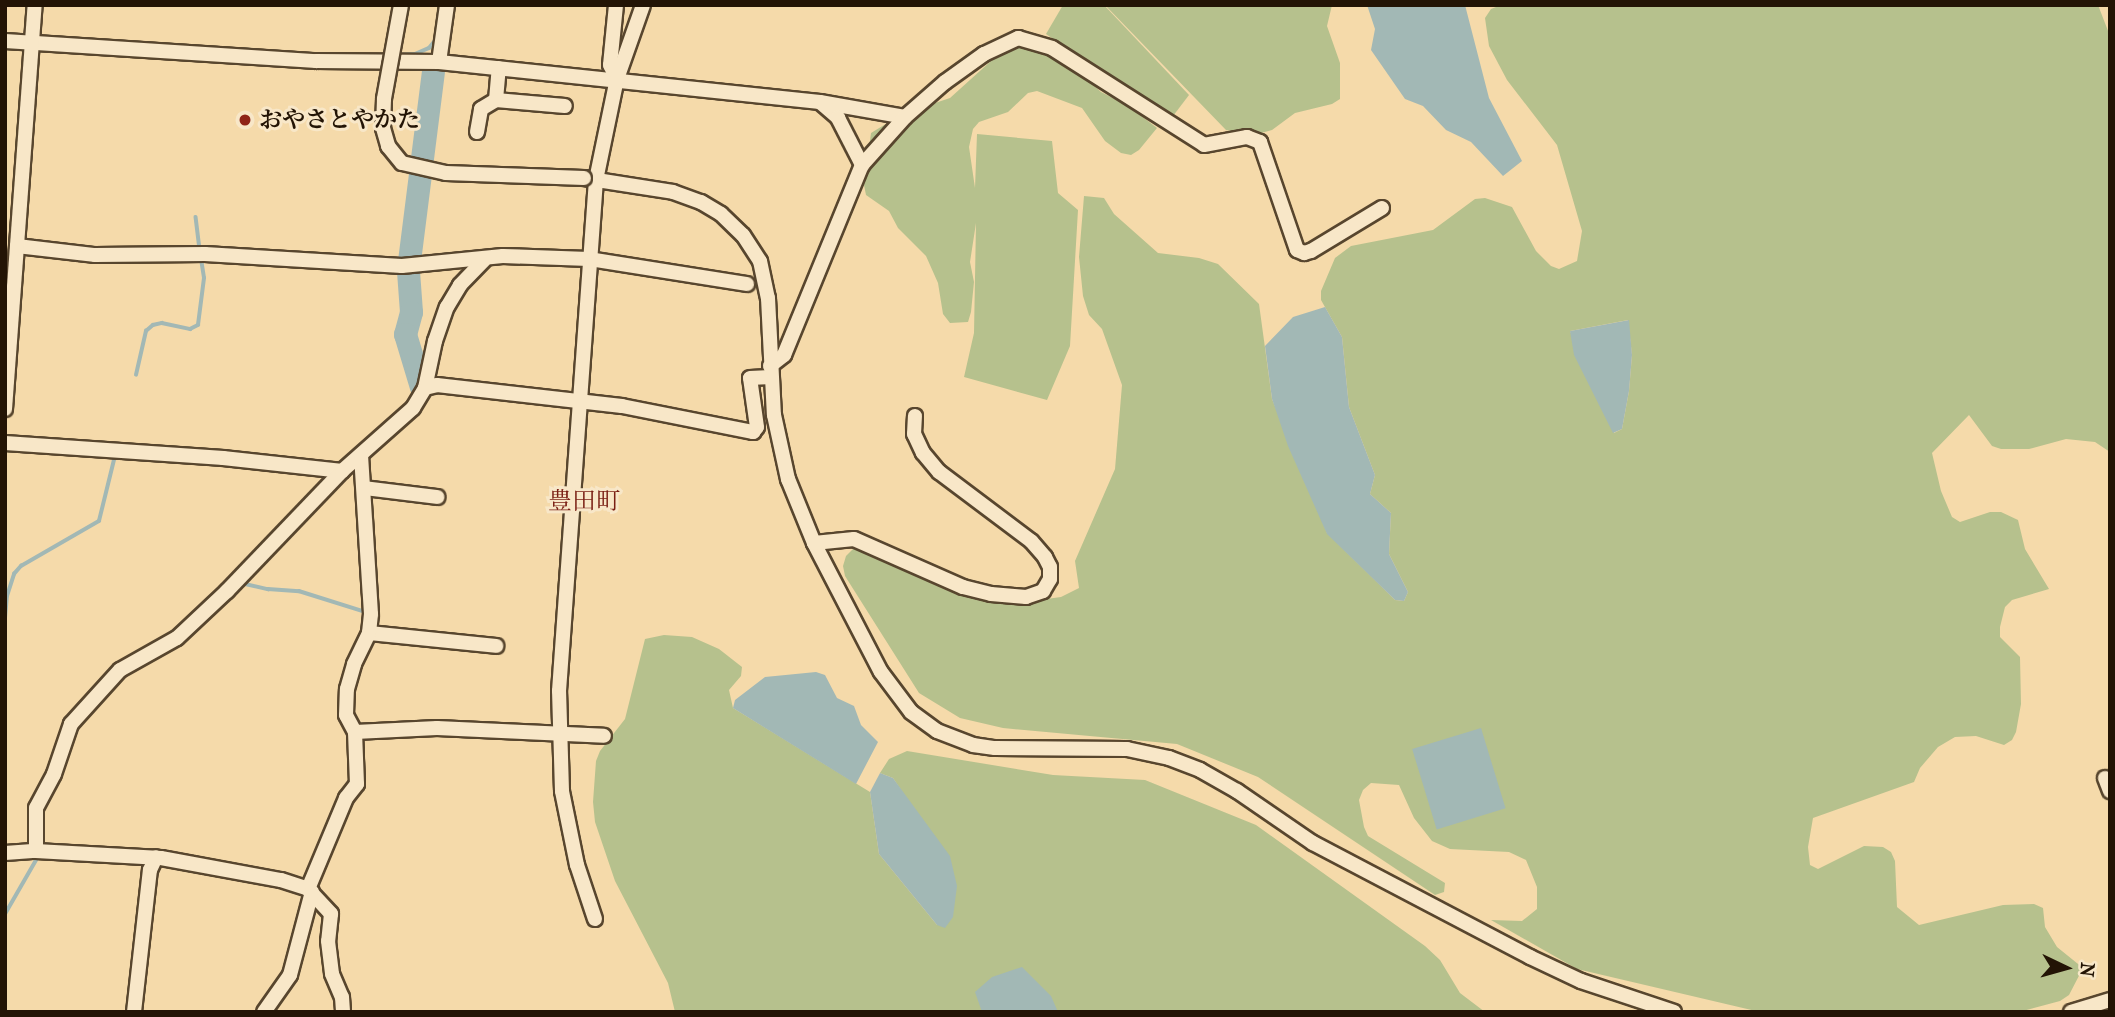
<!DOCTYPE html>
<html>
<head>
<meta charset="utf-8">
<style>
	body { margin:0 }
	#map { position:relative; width:2115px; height:1017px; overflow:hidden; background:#f5daaa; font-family:"IM FELL French Canon","Noto Serif JP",serif }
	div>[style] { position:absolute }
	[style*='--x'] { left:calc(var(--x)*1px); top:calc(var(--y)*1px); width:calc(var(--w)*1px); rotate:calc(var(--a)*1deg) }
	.green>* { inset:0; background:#b6c18d }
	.water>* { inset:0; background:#a2b8b5; transform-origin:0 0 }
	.stream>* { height:3.5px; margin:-1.75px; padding:0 1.75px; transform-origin:1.75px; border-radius:1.75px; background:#a2b8b5 }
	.river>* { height:23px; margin:-11.5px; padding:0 11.5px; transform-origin:11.5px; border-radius:11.5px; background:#a2b8b5 }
	.roads { filter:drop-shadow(2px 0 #58462e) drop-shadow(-2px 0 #58462e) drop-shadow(0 2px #58462e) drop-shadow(0 -2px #58462e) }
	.minor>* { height:14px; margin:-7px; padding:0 7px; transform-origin:7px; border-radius:7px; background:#f8e7c8 }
	.bridges { filter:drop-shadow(2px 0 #58462e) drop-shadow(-2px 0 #58462e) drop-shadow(0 2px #58462e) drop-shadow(0 -2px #58462e) }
	.minor-bridge>* { height:14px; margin:-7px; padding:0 7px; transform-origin:7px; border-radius:7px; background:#f8e7c8 }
	.dots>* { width:19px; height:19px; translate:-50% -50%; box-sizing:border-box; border:4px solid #f8e7c8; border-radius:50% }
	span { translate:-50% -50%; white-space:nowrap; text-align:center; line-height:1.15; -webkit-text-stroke:6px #f8e7c8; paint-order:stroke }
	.poi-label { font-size:23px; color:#231405; font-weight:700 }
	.left { translate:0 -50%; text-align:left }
	.neighbourhood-label { font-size:24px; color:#7a1f14 }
	.frame { position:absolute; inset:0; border:7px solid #231405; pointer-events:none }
	.north { position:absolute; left:2031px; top:933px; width:70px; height:70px; -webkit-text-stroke:5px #f8e7c8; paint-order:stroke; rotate:95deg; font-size:19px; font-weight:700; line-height:28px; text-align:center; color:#231405 }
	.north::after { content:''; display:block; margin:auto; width:24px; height:32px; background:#231405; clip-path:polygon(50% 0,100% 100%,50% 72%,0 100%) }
</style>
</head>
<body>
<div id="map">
	<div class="green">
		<div style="clip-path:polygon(1063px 5px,1104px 5px,1189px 95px,1170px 120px,1046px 34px)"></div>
		<div style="clip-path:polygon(1105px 5px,1332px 5px,1327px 26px,1340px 63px,1340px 99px,1332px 104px,1295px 113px,1272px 130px,1254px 135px,1226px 130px)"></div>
		<div style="clip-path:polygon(evenodd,1501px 5px,2098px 5px,2110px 36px,2110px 452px,2095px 442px,2066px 439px,2029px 449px,2001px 449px,1992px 446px,1969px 415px,1932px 453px,1941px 491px,1952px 517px,1960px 522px,1990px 512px,2001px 512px,2018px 520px,2025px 549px,2049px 589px,2012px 600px,2005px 607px,2000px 627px,2000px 637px,2020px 657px,2021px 704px,2016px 732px,2012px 740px,2004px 745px,1976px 736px,1955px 737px,1938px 747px,1920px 768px,1914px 782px,1813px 818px,1808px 847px,1810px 865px,1818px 869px,1864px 846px,1883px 847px,1891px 852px,1895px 861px,1897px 907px,1919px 925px,2003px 905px,2034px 904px,2043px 908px,2045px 927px,2057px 947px,2083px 968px,2069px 995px,2060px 1001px,2019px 1012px,1760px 1012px,1577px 969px,1491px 920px,1522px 921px,1537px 909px,1537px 887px,1526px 860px,1509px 852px,1450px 849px,1432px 841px,1414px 818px,1399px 785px,1371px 783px,1363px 790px,1359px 800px,1364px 827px,1368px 836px,1445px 883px,1444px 892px,1435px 895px,1258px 777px,1177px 744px,1003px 728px,960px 718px,919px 693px,845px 576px,843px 566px,846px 556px,854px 548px,863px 547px,914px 571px,1032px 601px,1061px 597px,1079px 588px,1075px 561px,1115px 469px,1122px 385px,1102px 329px,1089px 315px,1083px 296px,1079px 257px,1084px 196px,1104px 198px,1114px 214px,1158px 253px,1199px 258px,1218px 264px,1259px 304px,1272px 399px,1327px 533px,1395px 600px,1404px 601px,1408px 592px,1389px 554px,1391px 513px,1370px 494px,1375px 475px,1349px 407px,1342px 337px,1321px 300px,1321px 291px,1335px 258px,1351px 246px,1433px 230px,1475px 199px,1485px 198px,1512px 207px,1536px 251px,1551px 266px,1559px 269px,1577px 261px,1582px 231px,1557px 145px,1507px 80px,1489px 46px,1485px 18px,1491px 9px,1501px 5px,1628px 320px,1632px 355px,1629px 391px,1622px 429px,1614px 433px,1570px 331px,1628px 320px)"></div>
		<div style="clip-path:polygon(1032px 41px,1072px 65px,1101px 92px,1127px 105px,1157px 128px,1139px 150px,1131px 155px,1121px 153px,1105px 141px,1082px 108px,1037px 91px,1028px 93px,1008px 112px,979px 122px,973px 129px,969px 147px,975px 188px,977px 134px,1052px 141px,1058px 193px,1078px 210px,1070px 346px,1047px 400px,964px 377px,974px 333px,976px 223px,970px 262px,974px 282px,971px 312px,968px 322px,950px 323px,943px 314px,938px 283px,926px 256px,898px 228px,889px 211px,866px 195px,864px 185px,871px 133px,902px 114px,950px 98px,1012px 42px)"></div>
		<div style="clip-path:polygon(664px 635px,692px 637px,719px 649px,742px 667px,741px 676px,729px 690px,733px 708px,870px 792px,879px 854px,937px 925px,918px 815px,893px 778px,880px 773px,889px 759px,907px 751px,1053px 775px,1145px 780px,1256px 825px,1425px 946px,1440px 960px,1460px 993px,1485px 1012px,675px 1012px,668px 983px,615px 881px,595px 822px,593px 802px,596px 761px,600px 751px,625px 719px,645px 639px)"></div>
	</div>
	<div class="water">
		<div style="clip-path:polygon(1367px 5px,1465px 5px,1489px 98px,1522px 161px,1503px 176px,1471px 142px,1446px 130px,1423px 106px,1405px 99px,1371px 50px,1375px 29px)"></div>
		<div style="clip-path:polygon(1325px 307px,1342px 337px,1349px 407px,1375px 475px,1370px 494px,1391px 513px,1389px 554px,1408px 592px,1404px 601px,1395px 600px,1327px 534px,1288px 446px,1272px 399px,1265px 346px,1293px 317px)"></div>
		<div style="clip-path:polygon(1629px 320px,1632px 355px,1629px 391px,1622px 429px,1613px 433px,1574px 355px,1570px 331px)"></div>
		<div style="clip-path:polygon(816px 672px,825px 675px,837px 698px,854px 706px,861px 725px,878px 742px,856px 784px,733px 708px,735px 700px,765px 677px)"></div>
		<div style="left:1481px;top:728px;width:84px;height:72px;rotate:73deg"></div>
		<div style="clip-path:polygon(880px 773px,893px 778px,950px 856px,957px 886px,953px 917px,945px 928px,937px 925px,879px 854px,870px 792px)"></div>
		<div style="clip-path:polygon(1022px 967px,1051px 996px,1058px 1012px,982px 1012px,975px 992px,992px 977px)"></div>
	</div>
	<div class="stream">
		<div style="--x:211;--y:48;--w:41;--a:2.8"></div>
		<div style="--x:396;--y:55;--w:19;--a:-3"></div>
		<div style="--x:415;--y:54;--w:15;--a:-23"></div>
		<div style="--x:429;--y:48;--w:13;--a:-51"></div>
		<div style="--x:196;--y:217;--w:31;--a:83"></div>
		<div style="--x:136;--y:375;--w:45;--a:-77.2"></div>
		<div style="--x:146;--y:331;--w:9;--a:-41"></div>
		<div style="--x:153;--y:325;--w:9;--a:-13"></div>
		<div style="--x:162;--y:323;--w:29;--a:12"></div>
		<div style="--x:190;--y:329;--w:9;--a:-27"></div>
		<div style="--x:198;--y:325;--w:47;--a:-82.7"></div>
		<div style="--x:204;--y:278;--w:20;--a:-99"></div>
		<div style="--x:241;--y:583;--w:28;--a:13"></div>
		<div style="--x:268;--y:589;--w:31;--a:4"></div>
		<div style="--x:299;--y:591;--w:70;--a:17.4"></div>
		<div style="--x:5;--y:618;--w:22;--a:-85"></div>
		<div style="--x:7;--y:596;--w:23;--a:-72"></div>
		<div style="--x:14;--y:574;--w:11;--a:-49"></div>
		<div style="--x:21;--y:566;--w:90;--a:-30"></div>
		<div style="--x:99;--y:521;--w:67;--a:-76.2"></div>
		<div style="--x:5;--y:914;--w:68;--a:-60"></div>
	</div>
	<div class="river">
		<div style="--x:409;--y:261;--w:191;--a:-82.8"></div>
		<div style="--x:408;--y:271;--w:41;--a:85.8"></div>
		<div style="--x:411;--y:312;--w:23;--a:105"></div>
		<div style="--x:405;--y:334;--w:55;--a:73.2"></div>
	</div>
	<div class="roads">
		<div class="minor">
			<div style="--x:616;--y:5;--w:60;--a:95.7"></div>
			<div style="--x:610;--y:65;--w:16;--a:63"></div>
			<div style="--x:5;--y:41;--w:312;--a:3.7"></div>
			<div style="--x:316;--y:61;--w:123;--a:0.5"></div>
			<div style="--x:439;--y:62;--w:383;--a:6"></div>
			<div style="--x:820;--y:102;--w:86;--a:10"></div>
			<div style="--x:439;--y:62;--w:58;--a:-82"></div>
			<div style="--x:496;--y:100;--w:32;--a:-85"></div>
			<div style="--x:821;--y:103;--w:23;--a:41"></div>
			<div style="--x:838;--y:118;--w:53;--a:62.9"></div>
			<div style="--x:477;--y:132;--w:23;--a:-80"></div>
			<div style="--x:481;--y:109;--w:17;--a:-31"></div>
			<div style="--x:496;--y:100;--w:69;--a:5"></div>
			<div style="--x:584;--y:178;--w:90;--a:8.9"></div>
			<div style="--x:673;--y:192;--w:30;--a:20"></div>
			<div style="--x:701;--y:202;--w:23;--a:31"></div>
			<div style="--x:721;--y:214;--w:30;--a:44"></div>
			<div style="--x:743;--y:235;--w:31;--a:57"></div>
			<div style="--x:760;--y:261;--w:38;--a:78"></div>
			<div style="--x:768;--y:298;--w:117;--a:87.1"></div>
			<div style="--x:774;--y:415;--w:66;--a:77.7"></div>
			<div style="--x:788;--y:479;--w:69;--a:67.9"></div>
			<div style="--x:814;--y:543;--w:145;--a:62.6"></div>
			<div style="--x:881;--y:672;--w:50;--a:53.1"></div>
			<div style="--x:911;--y:712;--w:32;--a:36"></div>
			<div style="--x:937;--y:731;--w:39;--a:21"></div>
			<div style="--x:973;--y:745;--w:22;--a:8"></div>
			<div style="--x:995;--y:748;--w:132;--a:0.4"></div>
			<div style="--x:1127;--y:749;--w:43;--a:12.1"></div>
			<div style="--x:1169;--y:758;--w:33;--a:21"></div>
			<div style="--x:1200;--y:770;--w:43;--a:29.6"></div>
			<div style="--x:1237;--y:791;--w:92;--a:34.4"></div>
			<div style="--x:1313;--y:843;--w:245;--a:27.7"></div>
			<div style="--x:1530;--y:957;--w:56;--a:25.2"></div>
			<div style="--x:1581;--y:981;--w:98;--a:18.4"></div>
			<div style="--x:17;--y:246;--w:79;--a:6.6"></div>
			<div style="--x:95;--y:255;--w:110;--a:-0.5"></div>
			<div style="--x:205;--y:254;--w:197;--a:3.5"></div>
			<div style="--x:402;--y:266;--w:101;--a:-5.7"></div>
			<div style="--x:503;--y:256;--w:86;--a:2"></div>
			<div style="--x:589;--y:259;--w:160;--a:9"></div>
			<div style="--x:770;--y:366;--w:18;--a:-38"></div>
			<div style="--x:784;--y:355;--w:205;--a:-67.7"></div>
			<div style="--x:862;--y:165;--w:64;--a:-48.1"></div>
			<div style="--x:905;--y:117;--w:53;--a:-41.2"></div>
			<div style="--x:945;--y:82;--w:48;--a:-35.7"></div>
			<div style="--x:984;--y:54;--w:38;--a:-25"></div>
			<div style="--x:1018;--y:38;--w:35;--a:16"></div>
			<div style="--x:1052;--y:48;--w:180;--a:32.5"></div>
			<div style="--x:1204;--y:145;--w:44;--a:-10.5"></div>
			<div style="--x:1247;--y:137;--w:14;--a:21"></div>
			<div style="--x:1260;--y:142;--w:114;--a:71.1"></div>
			<div style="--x:1297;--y:250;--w:8;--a:23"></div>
			<div style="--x:1304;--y:253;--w:7;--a:-16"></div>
			<div style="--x:1311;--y:251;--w:83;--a:-31.2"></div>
			<div style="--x:425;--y:388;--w:12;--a:-14"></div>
			<div style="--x:437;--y:385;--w:186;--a:6.5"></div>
			<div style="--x:622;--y:406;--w:134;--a:11.2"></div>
			<div style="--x:753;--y:432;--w:6;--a:-51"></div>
			<div style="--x:757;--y:427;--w:49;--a:-98.1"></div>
			<div style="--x:750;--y:378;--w:21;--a:-3"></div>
			<div style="--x:5;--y:409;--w:405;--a:-85.8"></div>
			<div style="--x:5;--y:443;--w:219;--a:3.9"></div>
			<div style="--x:223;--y:458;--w:120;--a:6.2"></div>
			<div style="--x:364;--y:488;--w:74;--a:7"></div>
			<div style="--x:814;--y:543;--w:40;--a:-5.7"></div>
			<div style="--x:854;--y:539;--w:119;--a:23.8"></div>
			<div style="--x:963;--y:587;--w:29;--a:14"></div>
			<div style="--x:991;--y:594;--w:35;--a:5"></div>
			<div style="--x:1026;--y:597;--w:18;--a:-19"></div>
			<div style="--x:1043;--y:591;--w:14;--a:-60"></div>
			<div style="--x:1050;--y:579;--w:12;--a:-90"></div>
			<div style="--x:1050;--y:567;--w:11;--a:-117"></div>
			<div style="--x:1045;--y:557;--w:21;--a:-131"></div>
			<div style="--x:1031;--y:541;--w:115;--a:-143.1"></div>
			<div style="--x:939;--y:472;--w:25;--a:-130"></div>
			<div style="--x:923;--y:453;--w:21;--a:-115"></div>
			<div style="--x:914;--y:434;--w:18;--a:-87"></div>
			<div style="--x:369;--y:633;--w:128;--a:5.8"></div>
			<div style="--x:355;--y:732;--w:82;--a:-2.8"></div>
			<div style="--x:437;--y:728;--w:167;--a:2.7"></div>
			<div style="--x:2105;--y:778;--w:14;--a:69"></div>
			<div style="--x:36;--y:851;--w:43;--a:-90"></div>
			<div style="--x:36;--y:808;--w:38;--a:-62"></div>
			<div style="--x:54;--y:774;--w:53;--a:-71.2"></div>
			<div style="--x:71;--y:724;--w:73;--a:-47.8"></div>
			<div style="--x:120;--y:670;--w:65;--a:-29.3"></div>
			<div style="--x:177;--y:638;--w:69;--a:-43.2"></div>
			<div style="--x:227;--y:591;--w:166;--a:-46.2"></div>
			<div style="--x:342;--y:471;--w:95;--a:-41.6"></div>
			<div style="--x:413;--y:408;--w:23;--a:-59"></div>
			<div style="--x:425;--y:388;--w:48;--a:-78"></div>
			<div style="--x:435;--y:341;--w:36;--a:-71"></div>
			<div style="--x:447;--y:307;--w:26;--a:-59"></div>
			<div style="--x:460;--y:285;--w:35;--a:-46"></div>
			<div style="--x:5;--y:853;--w:31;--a:-4"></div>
			<div style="--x:36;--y:851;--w:125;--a:3.2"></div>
			<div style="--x:161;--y:858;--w:122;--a:10.4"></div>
			<div style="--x:281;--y:880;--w:28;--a:18"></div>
			<div style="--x:308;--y:889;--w:34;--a:47"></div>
			<div style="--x:331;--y:914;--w:27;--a:96"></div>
			<div style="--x:328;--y:941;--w:33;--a:83"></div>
			<div style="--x:332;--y:974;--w:25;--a:67"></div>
			<div style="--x:342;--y:997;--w:15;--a:86"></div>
			<div style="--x:308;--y:889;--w:99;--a:-67.3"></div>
			<div style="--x:346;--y:798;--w:18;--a:-52"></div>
			<div style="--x:357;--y:784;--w:52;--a:-92.2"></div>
			<div style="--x:355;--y:732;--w:19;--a:-118"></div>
			<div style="--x:346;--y:715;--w:26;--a:-88"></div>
			<div style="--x:347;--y:689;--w:26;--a:-74"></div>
			<div style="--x:354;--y:664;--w:34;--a:-64"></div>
			<div style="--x:369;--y:633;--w:19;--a:-84"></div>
			<div style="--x:371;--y:614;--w:159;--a:-93.6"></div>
			<div style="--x:595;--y:919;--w:57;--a:-108.4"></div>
			<div style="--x:577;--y:865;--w:76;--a:-101.5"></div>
			<div style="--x:562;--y:791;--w:100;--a:-91.7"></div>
			<div style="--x:559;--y:691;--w:512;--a:-85.86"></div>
			<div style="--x:596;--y:180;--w:103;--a:-78.3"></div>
			<div style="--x:617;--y:79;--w:78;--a:-70.6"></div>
			<div style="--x:134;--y:1012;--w:143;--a:-83.6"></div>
			<div style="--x:150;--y:870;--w:14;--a:-65"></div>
			<div style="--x:264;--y:1012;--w:45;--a:-54.9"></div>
			<div style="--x:290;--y:975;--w:86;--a:-75.2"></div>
			<div style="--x:2071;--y:1012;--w:41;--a:-17.1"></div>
		</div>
	</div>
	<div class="bridges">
		<div class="minor-bridge">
			<div style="--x:401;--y:5;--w:96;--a:100.3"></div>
			<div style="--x:384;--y:99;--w:29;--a:92"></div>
			<div style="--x:383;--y:128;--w:19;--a:74"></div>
			<div style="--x:388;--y:146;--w:22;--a:51"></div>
			<div style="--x:402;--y:163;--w:45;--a:12.8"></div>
			<div style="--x:446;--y:173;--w:138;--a:2.1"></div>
		</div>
	</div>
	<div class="dots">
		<div style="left:245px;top:120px;background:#8f2418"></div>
	</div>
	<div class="poi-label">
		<span class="left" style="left:259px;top:120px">おやさとやかた</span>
	</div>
	<div class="neighbourhood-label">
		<span style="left:584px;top:502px">豊田町</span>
	</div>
	<div class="frame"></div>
	<div class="north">N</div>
</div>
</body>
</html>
